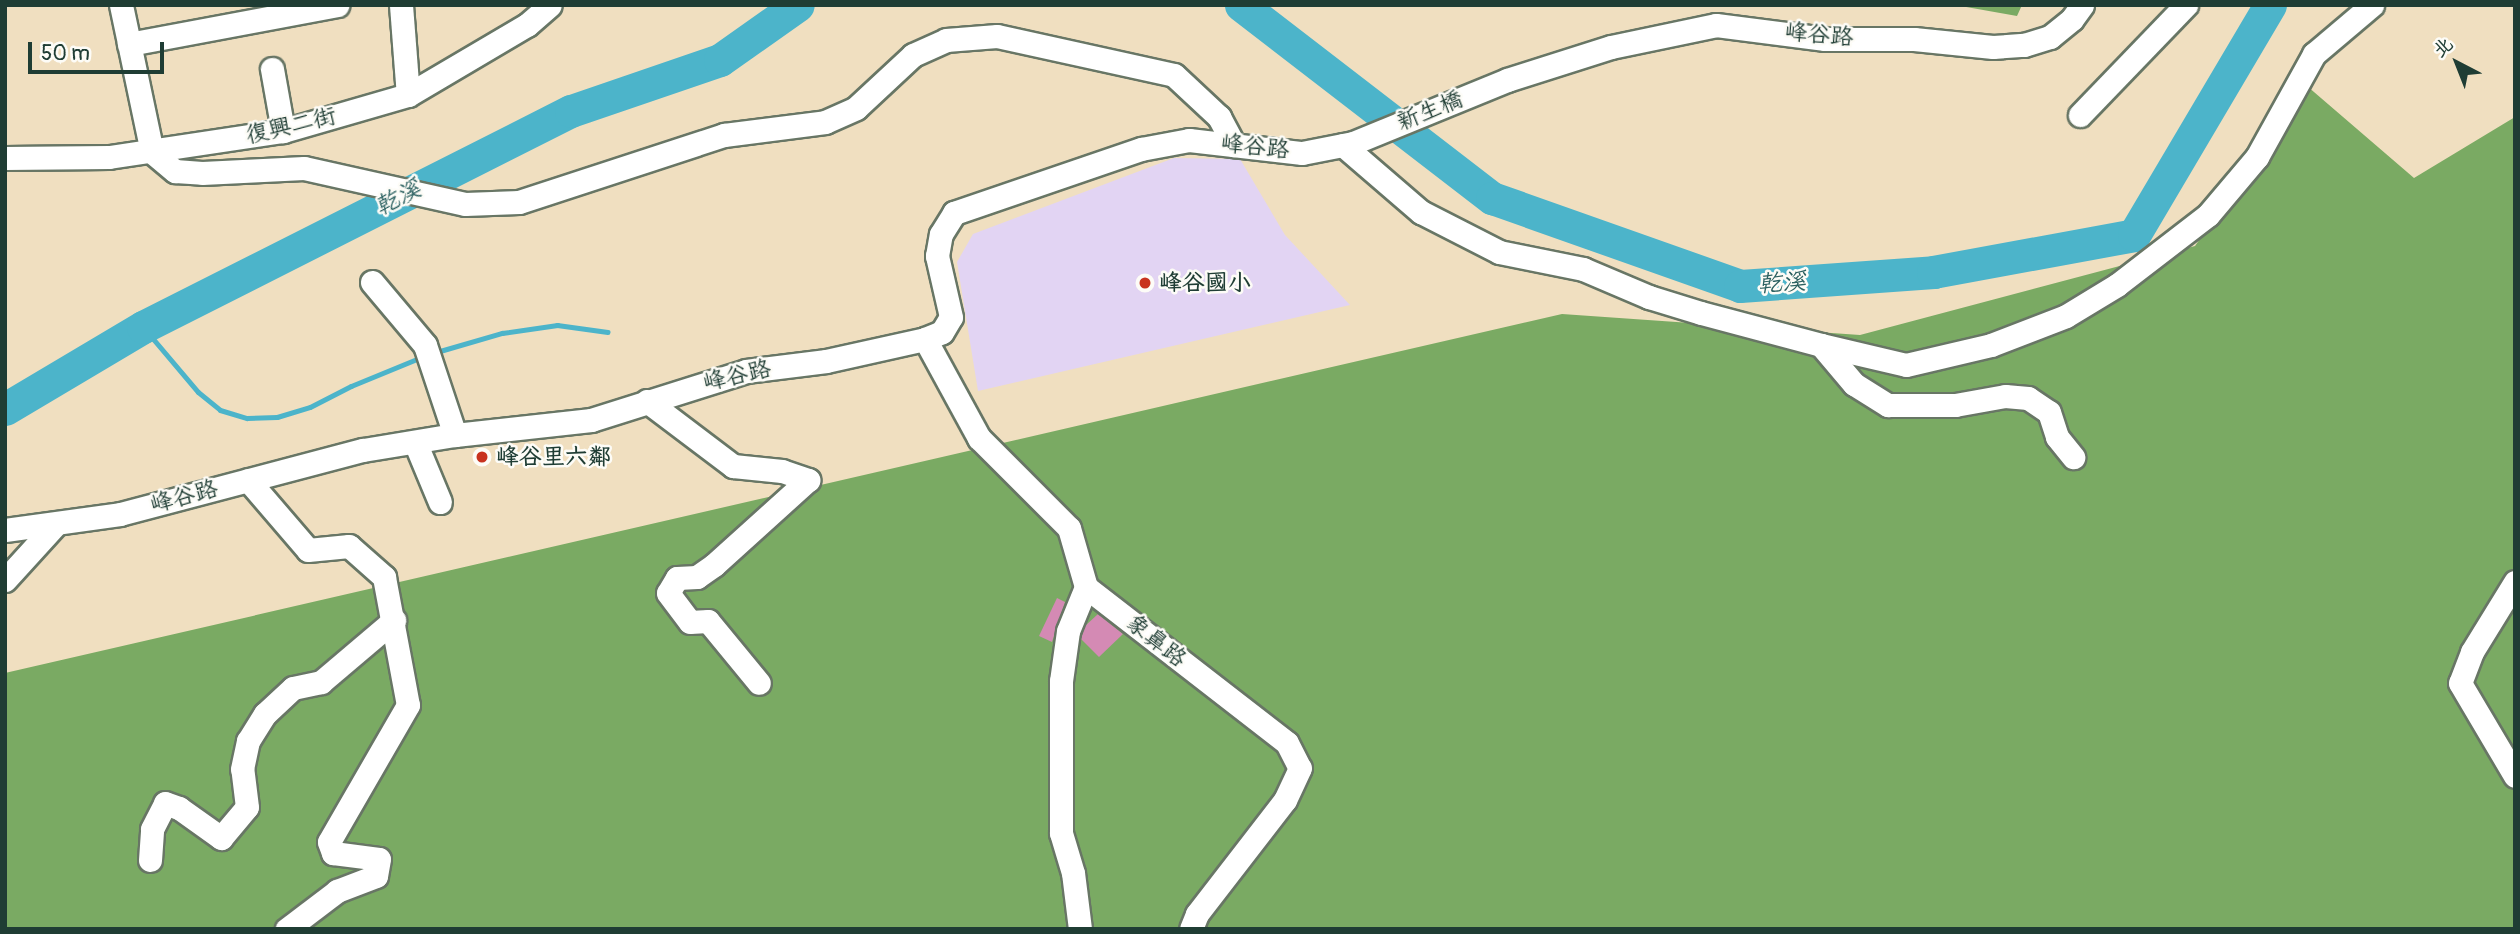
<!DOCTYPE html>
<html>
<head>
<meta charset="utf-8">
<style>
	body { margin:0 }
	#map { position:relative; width:2520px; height:934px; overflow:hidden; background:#f0dfc0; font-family:Pangolin,"LXGW WenKai TC",sans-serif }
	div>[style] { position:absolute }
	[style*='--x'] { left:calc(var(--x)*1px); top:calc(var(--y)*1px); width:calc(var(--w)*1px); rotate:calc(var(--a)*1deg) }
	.built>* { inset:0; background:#e2d4f3 }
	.forest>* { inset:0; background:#7aaa63 }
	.stream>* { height:5px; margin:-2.5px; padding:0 2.5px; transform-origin:2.5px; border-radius:2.5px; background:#4cb4ca }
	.river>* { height:33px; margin:-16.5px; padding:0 16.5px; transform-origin:16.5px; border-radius:16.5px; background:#4cb4ca }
	.building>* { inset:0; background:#d48ab4 }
	.roads { filter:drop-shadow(2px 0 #687665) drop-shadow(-2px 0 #687665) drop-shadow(0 2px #687665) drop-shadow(0 -2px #687665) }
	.minor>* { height:23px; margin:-11.5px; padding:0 11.5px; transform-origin:11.5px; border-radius:11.5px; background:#fff }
	.dots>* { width:19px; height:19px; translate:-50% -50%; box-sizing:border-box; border:4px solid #fdfcf7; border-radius:50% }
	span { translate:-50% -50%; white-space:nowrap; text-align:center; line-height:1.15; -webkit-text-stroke:5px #fdfcf7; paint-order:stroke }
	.street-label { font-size:23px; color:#1f3d34 }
	.poi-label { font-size:23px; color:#1f3d34; font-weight:700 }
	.left { translate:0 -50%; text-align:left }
	.water-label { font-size:24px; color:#2c6161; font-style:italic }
	.frame { position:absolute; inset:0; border:7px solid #1f3d34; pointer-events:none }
	.north { position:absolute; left:2422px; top:28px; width:70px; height:70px; -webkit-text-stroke:5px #fdfcf7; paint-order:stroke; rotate:318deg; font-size:19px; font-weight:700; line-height:28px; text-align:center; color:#1f3d34 }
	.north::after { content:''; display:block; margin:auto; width:24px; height:32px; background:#1f3d34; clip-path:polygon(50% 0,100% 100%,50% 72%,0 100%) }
	.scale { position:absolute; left:28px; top:42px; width:136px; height:32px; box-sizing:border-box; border:4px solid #1f3d34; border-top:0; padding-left:9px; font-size:21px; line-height:24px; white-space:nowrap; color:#1f3d34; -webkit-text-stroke:5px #fdfcf7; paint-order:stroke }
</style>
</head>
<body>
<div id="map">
	<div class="built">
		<div style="clip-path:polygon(1174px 158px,1240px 159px,1285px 235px,1350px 305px,978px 391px,957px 262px,973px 234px)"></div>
	</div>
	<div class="forest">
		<div style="clip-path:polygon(1955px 5px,2022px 5px,2017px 16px)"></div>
		<div style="clip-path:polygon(2307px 86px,2414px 178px,2515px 117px,2515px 929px,5px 929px,5px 673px,1562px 314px,1860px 335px,2195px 246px)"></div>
	</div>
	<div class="stream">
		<div style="--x:143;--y:327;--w:85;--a:49.8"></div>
		<div style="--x:198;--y:392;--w:28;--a:39"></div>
		<div style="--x:220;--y:410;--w:28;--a:17"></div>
		<div style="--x:247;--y:418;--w:30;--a:-2"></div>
		<div style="--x:277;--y:417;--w:34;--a:-17"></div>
		<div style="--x:310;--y:407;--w:46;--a:-27.1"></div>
		<div style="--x:351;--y:386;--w:79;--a:-22.3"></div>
		<div style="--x:433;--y:353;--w:72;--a:-16.2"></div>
		<div style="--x:502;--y:333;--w:56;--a:-8.3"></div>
		<div style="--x:557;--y:325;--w:51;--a:7.8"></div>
	</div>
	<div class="river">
		<div style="--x:1241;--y:5;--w:317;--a:37.6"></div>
		<div style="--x:1492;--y:198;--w:263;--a:19.5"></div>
		<div style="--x:1740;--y:286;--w:194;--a:-4.1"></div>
		<div style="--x:1933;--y:272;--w:204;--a:-10.4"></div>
		<div style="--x:2134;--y:235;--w:267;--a:-59.4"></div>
		<div style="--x:5;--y:409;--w:161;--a:-30.7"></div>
		<div style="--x:143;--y:327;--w:479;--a:-26.8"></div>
		<div style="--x:571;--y:111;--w:157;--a:-18.9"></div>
		<div style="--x:720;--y:60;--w:95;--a:-35.2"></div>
	</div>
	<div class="building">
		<div style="clip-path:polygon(1057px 598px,1065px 602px,1052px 642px,1039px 636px)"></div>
		<div style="clip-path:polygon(1098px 614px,1123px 634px,1099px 657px,1081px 639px,1085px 626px)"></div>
	</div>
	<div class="roads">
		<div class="minor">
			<div style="--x:121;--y:5;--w:150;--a:78.1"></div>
			<div style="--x:152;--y:152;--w:30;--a:40"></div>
			<div style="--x:175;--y:171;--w:27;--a:4"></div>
			<div style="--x:202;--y:173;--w:102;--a:-2.8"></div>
			<div style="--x:304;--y:168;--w:165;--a:12.6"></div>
			<div style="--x:465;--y:204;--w:54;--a:-2.1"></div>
			<div style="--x:519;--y:202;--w:216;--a:-18.1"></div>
			<div style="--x:724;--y:135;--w:102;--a:-7.3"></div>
			<div style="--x:825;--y:122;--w:34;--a:-24"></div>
			<div style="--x:856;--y:108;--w:78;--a:-42.9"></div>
			<div style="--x:913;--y:55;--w:36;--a:-24"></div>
			<div style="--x:946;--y:40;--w:51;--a:-4.5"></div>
			<div style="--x:997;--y:36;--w:181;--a:12.4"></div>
			<div style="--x:1174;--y:75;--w:62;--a:43"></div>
			<div style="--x:1219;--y:117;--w:32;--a:62"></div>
			<div style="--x:401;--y:5;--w:90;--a:85.6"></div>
			<div style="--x:129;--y:44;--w:212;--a:-10.6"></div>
			<div style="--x:272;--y:69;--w:63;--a:79.9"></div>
			<div style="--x:2080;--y:115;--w:153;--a:-46.1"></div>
			<div style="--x:1343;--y:145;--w:103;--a:40.7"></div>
			<div style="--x:1421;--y:212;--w:88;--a:27.1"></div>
			<div style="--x:1499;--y:252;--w:86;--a:11.4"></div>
			<div style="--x:1583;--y:269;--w:72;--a:23"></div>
			<div style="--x:1649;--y:297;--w:54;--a:17.1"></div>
			<div style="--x:1701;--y:313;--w:124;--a:14.9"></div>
			<div style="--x:1821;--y:345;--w:51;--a:49.8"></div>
			<div style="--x:1854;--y:384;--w:40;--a:32"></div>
			<div style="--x:1888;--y:405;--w:67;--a:0"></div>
			<div style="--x:1955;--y:405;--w:51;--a:-10.2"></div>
			<div style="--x:2005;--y:396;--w:23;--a:5"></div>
			<div style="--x:2028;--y:398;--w:25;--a:34"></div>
			<div style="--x:2049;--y:412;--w:26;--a:72"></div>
			<div style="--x:2057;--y:437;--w:26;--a:51"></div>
			<div style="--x:5;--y:158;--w:104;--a:-0.6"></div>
			<div style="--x:109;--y:157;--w:176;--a:-8.5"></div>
			<div style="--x:283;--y:131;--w:130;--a:-16.1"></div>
			<div style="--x:408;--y:95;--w:138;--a:-30.5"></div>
			<div style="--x:527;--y:25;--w:30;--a:-41"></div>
			<div style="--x:372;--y:282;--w:82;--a:49.9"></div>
			<div style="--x:425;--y:345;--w:95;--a:71.6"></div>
			<div style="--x:925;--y:339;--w:113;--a:61.4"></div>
			<div style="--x:979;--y:438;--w:127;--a:45"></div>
			<div style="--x:1069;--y:528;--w:61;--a:73.9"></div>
			<div style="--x:1086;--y:587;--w:254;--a:37.8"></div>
			<div style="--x:1287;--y:743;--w:28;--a:63"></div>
			<div style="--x:1300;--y:768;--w:35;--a:115"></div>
			<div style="--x:1285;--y:800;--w:144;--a:127.7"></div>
			<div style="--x:1197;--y:914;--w:16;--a:112"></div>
			<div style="--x:1821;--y:345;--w:87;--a:13.2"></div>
			<div style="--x:1906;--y:365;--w:87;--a:-13.2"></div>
			<div style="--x:1991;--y:345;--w:80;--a:-21.1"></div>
			<div style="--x:2066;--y:316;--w:60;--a:-31.3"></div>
			<div style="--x:2117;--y:285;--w:115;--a:-37.6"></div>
			<div style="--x:2208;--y:215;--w:76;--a:-49.8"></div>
			<div style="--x:2257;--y:157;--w:118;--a:-61"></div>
			<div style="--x:2314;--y:54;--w:76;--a:-40.2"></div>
			<div style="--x:647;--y:401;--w:108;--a:37.1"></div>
			<div style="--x:733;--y:466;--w:49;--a:5.8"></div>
			<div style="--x:782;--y:471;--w:28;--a:19"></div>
			<div style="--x:808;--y:480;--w:127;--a:137.9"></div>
			<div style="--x:714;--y:565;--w:21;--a:145"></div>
			<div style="--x:697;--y:577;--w:20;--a:177"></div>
			<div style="--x:677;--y:578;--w:17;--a:121"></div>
			<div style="--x:668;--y:593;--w:36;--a:53"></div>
			<div style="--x:690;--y:622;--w:18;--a:-3"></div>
			<div style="--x:708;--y:621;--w:80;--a:50.6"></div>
			<div style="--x:415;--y:442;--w:65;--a:67.4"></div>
			<div style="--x:248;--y:480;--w:92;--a:49.4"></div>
			<div style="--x:308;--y:550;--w:41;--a:-5.6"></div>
			<div style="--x:349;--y:546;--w:47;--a:41.5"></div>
			<div style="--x:384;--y:577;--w:130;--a:79.4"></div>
			<div style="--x:408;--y:705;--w:158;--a:120"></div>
			<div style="--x:329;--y:842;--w:12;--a:70"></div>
			<div style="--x:333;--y:853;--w:46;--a:7.4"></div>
			<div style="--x:379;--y:859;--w:17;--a:100"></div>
			<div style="--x:376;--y:876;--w:42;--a:159"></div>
			<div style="--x:337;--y:891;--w:63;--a:142.8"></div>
			<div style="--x:5;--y:530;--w:116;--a:-7.9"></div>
			<div style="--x:120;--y:514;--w:251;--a:-14.8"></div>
			<div style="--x:363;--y:450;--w:93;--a:-9.3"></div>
			<div style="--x:455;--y:435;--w:137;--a:-6.3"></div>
			<div style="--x:591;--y:420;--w:163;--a:-17.5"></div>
			<div style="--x:746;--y:371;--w:81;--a:-7.1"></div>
			<div style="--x:826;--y:361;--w:101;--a:-12.5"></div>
			<div style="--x:925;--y:339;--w:18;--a:-22"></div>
			<div style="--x:942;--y:332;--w:17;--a:-59"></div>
			<div style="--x:951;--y:317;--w:63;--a:-102.9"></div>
			<div style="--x:937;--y:256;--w:22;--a:-80"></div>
			<div style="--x:941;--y:234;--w:25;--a:-58"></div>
			<div style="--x:954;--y:213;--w:198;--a:-18.9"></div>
			<div style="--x:1141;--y:149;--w:49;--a:-10.6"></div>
			<div style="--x:1189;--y:140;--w:114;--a:6.6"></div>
			<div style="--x:1302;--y:153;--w:52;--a:-11.1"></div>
			<div style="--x:1353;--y:143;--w:166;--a:-22.2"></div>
			<div style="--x:1507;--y:80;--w:109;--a:-17.6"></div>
			<div style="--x:1611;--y:47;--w:107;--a:-11.8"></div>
			<div style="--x:1716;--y:25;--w:110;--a:7.3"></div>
			<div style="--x:1825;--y:39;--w:89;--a:0"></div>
			<div style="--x:1914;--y:39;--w:79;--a:5.8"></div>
			<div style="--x:1993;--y:47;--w:31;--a:-4"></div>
			<div style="--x:2024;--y:45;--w:27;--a:-17"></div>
			<div style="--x:2050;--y:37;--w:28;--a:-39"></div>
			<div style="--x:2072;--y:19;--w:17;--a:-54"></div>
			<div style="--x:5;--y:580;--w:74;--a:-47.7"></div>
			<div style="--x:2515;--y:582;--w:82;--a:121.6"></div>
			<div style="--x:2472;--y:652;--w:33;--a:111"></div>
			<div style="--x:2460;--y:683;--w:108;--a:59.4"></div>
			<div style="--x:150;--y:860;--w:31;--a:-86"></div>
			<div style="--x:152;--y:829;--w:29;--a:-63"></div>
			<div style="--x:165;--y:803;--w:15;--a:20"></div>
			<div style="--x:179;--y:808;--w:52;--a:35.5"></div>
			<div style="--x:221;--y:838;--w:40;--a:-50"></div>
			<div style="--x:247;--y:807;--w:38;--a:-97"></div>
			<div style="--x:242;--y:769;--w:29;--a:-78"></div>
			<div style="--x:248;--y:741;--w:32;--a:-58"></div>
			<div style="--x:265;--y:714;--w:38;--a:-43"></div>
			<div style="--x:293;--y:688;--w:29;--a:-12"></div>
			<div style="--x:321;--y:682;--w:96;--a:-40.3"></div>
			<div style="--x:1080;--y:929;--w:56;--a:-97.1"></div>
			<div style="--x:1073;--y:873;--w:42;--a:-106.7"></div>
			<div style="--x:1061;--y:833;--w:152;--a:-90"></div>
			<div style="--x:1061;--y:681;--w:50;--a:-82"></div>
			<div style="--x:1068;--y:631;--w:48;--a:-67.8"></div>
		</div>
	</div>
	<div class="dots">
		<div style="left:1145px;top:283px;background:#c8321e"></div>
		<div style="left:482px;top:457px;background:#c8321e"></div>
	</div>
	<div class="street-label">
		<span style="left:1819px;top:35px;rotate:5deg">峰谷路</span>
		<span style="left:1430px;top:111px;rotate:-22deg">新生橋</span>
		<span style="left:291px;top:126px;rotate:-13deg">復興二街</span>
		<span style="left:1255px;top:147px;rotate:6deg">峰谷路</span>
		<span style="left:737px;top:376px;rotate:-13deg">峰谷路</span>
		<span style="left:184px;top:497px;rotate:-15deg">峰谷路</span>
		<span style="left:1156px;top:641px;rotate:38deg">象鼻路</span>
	</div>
	<div class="poi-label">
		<span class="left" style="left:1159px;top:283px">峰谷國小</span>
		<span class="left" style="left:496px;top:457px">峰谷里六鄰</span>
	</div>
	<div class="water-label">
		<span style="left:398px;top:198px;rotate:-27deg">乾溪</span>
		<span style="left:1782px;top:283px;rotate:-4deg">乾溪</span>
	</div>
	<div class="frame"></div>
	<div class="north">北</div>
	<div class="scale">50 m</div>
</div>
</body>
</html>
